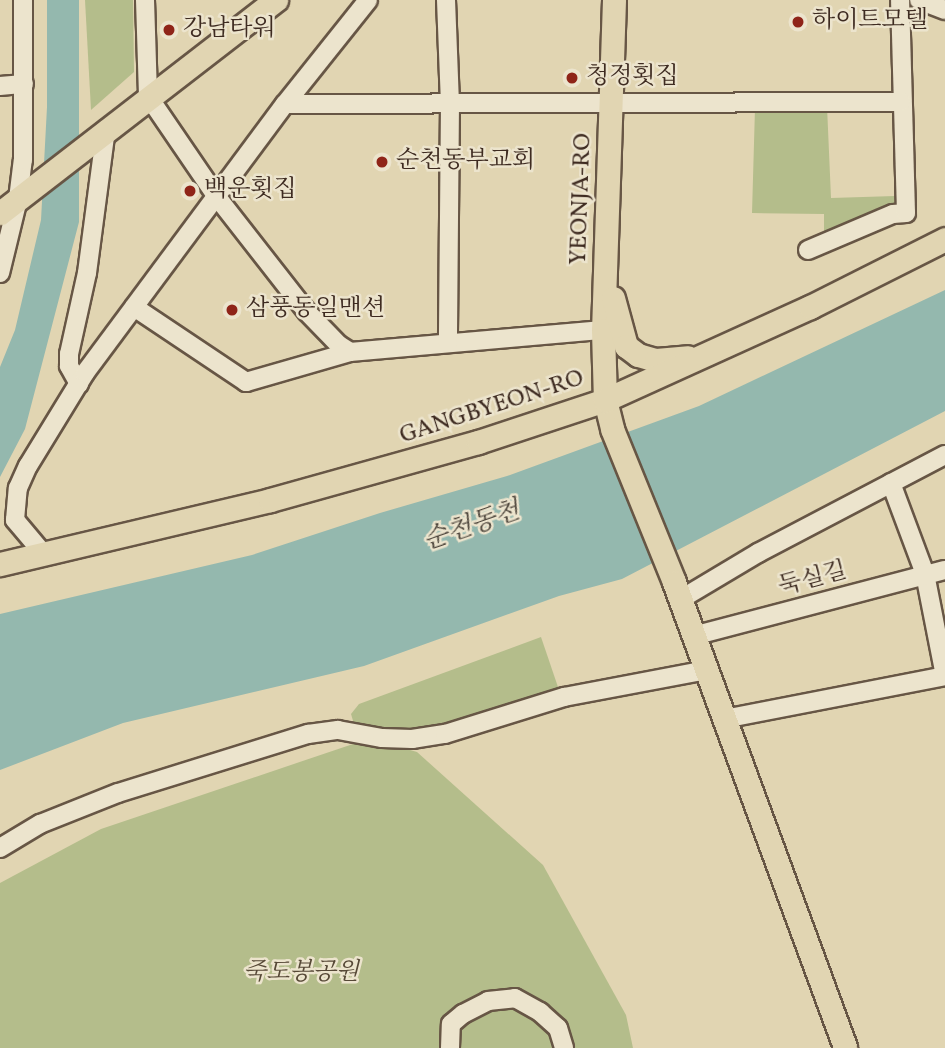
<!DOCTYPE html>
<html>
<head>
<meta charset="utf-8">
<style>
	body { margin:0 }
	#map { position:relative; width:945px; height:1048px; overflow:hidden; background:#e1d5b2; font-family:Vollkorn,"Noto Serif KR",serif }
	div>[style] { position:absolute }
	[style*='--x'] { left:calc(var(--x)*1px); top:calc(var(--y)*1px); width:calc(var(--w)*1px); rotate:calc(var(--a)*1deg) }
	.green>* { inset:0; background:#b4bd8b }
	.water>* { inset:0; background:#94b8ae }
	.roads { filter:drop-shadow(2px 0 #675645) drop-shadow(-2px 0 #675645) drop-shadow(0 2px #675645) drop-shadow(0 -2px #675645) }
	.minor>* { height:18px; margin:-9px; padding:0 9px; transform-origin:9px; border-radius:9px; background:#ece4cd }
	.major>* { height:23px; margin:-11.5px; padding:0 11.5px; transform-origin:11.5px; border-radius:11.5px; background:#e1d5b2 }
	.dots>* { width:19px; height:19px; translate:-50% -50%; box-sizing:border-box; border:4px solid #ece4cd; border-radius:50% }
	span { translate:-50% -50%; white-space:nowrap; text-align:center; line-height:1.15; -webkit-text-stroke:5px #ece4cd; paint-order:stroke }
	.poi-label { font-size:24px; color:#3e2b21 }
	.left { translate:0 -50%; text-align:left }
	.street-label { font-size:24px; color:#3e2b21 }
	.park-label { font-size:24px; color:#564836; font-style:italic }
	.water-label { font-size:26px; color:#4f473d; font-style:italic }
</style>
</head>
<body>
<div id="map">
	<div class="green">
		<div style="clip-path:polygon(85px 0,133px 0,134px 72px,91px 110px)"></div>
		<div style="clip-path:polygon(827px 106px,831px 198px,895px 196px,896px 205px,824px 238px,824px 214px,752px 213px,755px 108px)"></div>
		<div style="clip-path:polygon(541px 637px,559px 690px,423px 734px,354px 724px,351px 714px,359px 704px)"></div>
		<div style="clip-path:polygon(359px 742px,386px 743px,417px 752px,543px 865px,626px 1015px,633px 1048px,0 1048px,0 883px,101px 829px)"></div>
	</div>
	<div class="water">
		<div style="clip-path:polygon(47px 0,79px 0,79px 222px,25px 429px,0 477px,0 367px,15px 330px,41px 220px,47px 107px)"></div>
		<div style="clip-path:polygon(945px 290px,945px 411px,622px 579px,559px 596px,364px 666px,123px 723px,0 770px,0 614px,252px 555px,380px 513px,507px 476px,699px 406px)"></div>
	</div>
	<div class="roads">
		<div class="minor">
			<div style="--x:145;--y:0;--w:96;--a:88.2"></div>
			<div style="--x:148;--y:96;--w:122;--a:55.7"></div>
			<div style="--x:217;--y:197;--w:146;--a:52"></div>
			<div style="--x:307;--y:312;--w:46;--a:45.9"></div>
			<div style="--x:339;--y:345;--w:13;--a:32"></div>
			<div style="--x:350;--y:352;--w:254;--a:-5"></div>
			<div style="--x:446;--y:0;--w:103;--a:87.8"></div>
			<div style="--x:450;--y:103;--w:240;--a:90.5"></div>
			<div style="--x:919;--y:0;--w:28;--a:21"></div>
			<div style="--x:0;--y:86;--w:24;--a:-5"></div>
			<div style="--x:285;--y:104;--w:133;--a:-51.4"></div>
			<div style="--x:808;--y:250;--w:92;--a:-23"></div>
			<div style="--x:893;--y:214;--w:13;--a:-4"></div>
			<div style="--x:906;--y:213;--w:213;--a:-91.6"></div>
			<div style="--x:0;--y:273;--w:76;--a:-76.3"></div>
			<div style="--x:18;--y:199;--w:39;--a:-83"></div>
			<div style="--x:23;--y:160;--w:160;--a:-90"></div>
			<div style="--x:134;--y:307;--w:135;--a:33.8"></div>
			<div style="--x:246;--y:382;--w:108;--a:-16.1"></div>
			<div style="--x:79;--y:384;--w:21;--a:-119"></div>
			<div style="--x:69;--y:366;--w:12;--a:-90"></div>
			<div style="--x:69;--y:354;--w:83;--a:-77.5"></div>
			<div style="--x:87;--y:273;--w:145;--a:-82.5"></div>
			<div style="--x:891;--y:483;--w:97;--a:69.5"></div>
			<div style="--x:925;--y:574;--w:104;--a:78.9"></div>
			<div style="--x:42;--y:552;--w:42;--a:-130.2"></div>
			<div style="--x:15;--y:520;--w:32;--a:-85"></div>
			<div style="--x:18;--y:488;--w:24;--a:-66"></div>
			<div style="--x:28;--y:466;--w:109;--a:-58.5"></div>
			<div style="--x:85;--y:373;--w:335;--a:-53.4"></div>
			<div style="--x:285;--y:104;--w:616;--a:-0.19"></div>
			<div style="--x:681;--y:599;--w:90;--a:-30.9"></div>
			<div style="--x:758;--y:553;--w:211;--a:-27.7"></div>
			<div style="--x:693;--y:636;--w:260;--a:-14.7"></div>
			<div style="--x:724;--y:719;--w:225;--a:-11"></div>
			<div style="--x:0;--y:848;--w:47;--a:-31"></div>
			<div style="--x:40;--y:824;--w:84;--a:-21.7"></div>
			<div style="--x:118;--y:793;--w:199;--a:-17.3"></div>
			<div style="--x:308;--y:734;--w:30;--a:-8"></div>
			<div style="--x:338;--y:730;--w:45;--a:10.3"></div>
			<div style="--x:382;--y:738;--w:30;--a:2"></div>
			<div style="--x:412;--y:739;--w:33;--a:-9"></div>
			<div style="--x:445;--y:734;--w:125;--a:-17.3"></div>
			<div style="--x:564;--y:697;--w:146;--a:-10.7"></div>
			<div style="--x:450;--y:1048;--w:24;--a:-88"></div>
			<div style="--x:451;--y:1024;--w:16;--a:-40"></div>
			<div style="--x:463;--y:1014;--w:28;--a:-27"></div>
			<div style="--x:488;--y:1001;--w:27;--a:-6"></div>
			<div style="--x:515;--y:998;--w:29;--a:29"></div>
			<div style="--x:540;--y:1012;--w:24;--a:42"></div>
			<div style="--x:558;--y:1028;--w:21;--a:73"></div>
		</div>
		<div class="major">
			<div style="--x:614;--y:0;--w:330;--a:91.9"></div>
			<div style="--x:603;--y:330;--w:70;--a:88.4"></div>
			<div style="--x:605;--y:400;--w:30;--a:76"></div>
			<div style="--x:612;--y:429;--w:165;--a:67.9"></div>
			<div style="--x:674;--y:582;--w:496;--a:69.8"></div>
			<div style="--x:0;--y:213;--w:349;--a:-37.7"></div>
			<div style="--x:613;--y:298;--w:50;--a:74.8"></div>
			<div style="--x:626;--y:346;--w:15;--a:37"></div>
			<div style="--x:638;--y:355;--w:19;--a:16"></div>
			<div style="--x:656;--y:360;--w:32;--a:-5"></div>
			<div style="--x:0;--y:564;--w:277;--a:-13.3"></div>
			<div style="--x:270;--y:500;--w:216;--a:-15.6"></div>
			<div style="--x:478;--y:442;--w:134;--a:-18.3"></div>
			<div style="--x:605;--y:400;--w:225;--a:-24.4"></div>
			<div style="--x:810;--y:307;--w:151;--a:-26.7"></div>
		</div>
	</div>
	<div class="dots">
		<div style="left:798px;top:22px;background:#8f2418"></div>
		<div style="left:169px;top:30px;background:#8f2418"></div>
		<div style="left:572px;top:78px;background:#8f2418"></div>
		<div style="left:382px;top:162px;background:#8f2418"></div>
		<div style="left:190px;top:191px;background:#8f2418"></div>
		<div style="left:232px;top:310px;background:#8f2418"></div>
	</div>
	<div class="poi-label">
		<span class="left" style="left:812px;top:22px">하이트모텔</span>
		<span class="left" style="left:183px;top:30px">강남타워</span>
		<span class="left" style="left:586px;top:78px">청정횟집</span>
		<span class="left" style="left:396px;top:162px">순천동부교회</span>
		<span class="left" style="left:204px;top:191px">백운횟집</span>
		<span class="left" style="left:246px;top:310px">삼풍동일맨션</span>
	</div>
	<div class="street-label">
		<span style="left:582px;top:199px;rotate:-88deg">YEONJA-RO</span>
		<span style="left:492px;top:408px;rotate:-18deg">GANGBYEON-RO</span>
		<span style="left:813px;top:580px;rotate:-15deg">둑실길</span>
	</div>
	<div class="park-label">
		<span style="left:301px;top:974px">죽도봉공원</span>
	</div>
	<div class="water-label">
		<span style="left:472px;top:527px;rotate:-19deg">순천동천</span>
	</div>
</div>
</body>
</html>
